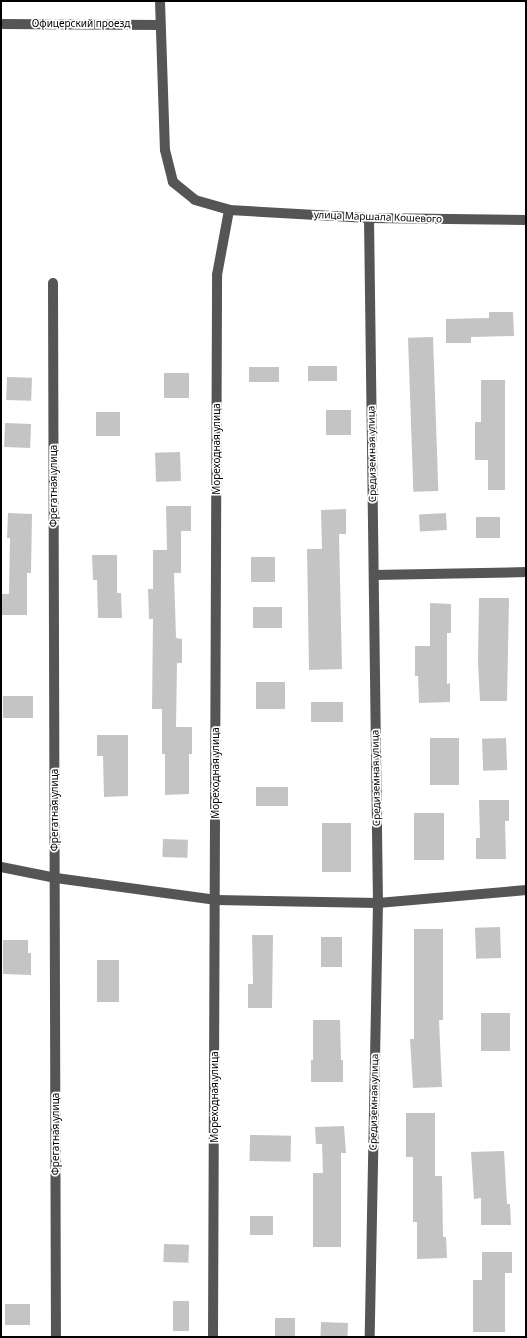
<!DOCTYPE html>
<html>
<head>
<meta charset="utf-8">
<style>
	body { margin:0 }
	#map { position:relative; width:527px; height:1338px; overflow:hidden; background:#fff; font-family:"Noto Sans",sans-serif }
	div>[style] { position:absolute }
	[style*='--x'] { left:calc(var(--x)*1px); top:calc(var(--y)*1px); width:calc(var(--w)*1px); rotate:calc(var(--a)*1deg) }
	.building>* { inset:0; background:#c4c4c4; transform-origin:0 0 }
	.minor>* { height:10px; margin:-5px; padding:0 5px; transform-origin:5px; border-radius:5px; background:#555 }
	span { translate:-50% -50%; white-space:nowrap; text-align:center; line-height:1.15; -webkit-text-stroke:3.5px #fff; paint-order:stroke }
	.street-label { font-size:10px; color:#000 }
	.frame { position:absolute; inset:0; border:2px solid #000; pointer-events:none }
</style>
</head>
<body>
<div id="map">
	<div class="building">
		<div style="clip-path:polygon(489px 312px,513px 312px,514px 336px,471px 337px,471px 343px,446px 343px,446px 319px,489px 318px)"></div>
		<div style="left:433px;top:337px;width:154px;height:25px;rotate:88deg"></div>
		<div style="left:308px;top:366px;width:29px;height:15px"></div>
		<div style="left:249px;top:367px;width:30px;height:15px"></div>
		<div style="left:164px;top:373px;width:25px;height:25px"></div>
		<div style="left:7px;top:377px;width:25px;height:23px;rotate:2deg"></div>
		<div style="clip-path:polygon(481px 380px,505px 380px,505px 490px,488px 490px,488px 460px,475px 460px,475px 422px,481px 422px)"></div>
		<div style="left:326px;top:410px;width:25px;height:25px"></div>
		<div style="left:96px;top:412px;width:24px;height:24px"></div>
		<div style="left:5px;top:423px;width:26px;height:24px;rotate:2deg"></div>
		<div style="left:180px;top:452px;width:29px;height:25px;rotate:88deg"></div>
		<div style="clip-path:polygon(166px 506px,191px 506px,191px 531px,181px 531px,181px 573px,174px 573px,176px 638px,182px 639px,182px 663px,177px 663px,176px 727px,192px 727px,192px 754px,189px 754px,189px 794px,165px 795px,165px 754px,162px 754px,162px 709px,152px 709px,153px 619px,149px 619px,148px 589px,153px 589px,153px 550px,167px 550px)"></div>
		<div style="clip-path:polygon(346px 509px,346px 534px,339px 534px,342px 669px,309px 670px,307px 549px,322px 549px,321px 510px)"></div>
		<div style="clip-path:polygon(8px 513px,32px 514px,31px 573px,27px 573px,27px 615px,1px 615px,1px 594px,9px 594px,10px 538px,7px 538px)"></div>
		<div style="left:446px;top:513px;width:17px;height:27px;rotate:87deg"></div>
		<div style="left:476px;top:517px;width:24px;height:21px"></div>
		<div style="clip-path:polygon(92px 555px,117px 555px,117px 593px,121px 593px,122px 618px,98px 618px,97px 580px,93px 580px)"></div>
		<div style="left:251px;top:557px;width:24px;height:25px"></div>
		<div style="clip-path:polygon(479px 598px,509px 598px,507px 701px,480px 701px,478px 662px)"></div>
		<div style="clip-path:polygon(430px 603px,451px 604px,451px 633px,447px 633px,447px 684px,450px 683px,450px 702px,419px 703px,418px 676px,415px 676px,415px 646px,430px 646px)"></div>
		<div style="left:253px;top:607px;width:29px;height:21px"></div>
		<div style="left:256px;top:682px;width:29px;height:27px"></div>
		<div style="left:3px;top:696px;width:30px;height:22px"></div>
		<div style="left:311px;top:702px;width:32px;height:20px"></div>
		<div style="clip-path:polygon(97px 735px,128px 735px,128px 796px,104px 797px,103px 756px,97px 756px)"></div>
		<div style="left:430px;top:738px;width:29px;height:47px"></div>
		<div style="left:506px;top:738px;width:32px;height:24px;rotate:88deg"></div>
		<div style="left:288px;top:787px;width:19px;height:32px;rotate:90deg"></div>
		<div style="clip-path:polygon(479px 800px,509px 800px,509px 821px,505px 821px,506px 859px,476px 859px,476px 838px,480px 838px)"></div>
		<div style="left:444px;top:813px;width:47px;height:30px;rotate:90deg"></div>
		<div style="left:322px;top:823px;width:29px;height:49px"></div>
		<div style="left:163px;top:839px;width:25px;height:18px;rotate:2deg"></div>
		<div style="left:500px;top:927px;width:31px;height:25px;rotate:88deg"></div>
		<div style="clip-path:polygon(414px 929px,443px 929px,443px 1020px,439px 1020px,442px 1087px,413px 1088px,410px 1039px,414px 1039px)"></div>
		<div style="clip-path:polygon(252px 935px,273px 935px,272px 1008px,248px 1008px,248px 984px,253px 984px)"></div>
		<div style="left:321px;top:937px;width:21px;height:30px"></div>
		<div style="clip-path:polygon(3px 940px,28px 940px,28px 953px,31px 953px,31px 975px,3px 974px)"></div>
		<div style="left:97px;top:960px;width:22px;height:42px"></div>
		<div style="left:481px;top:1013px;width:29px;height:38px"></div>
		<div style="clip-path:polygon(313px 1020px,340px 1020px,341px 1060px,343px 1060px,343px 1082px,311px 1082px,311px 1060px,313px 1060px)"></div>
		<div style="clip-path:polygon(406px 1113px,435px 1113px,435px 1176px,442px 1176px,443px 1237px,446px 1237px,447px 1258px,417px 1259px,417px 1222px,413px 1222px,413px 1157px,406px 1157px)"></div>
		<div style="clip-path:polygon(344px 1126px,346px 1153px,341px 1153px,341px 1247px,313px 1247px,313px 1173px,323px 1173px,322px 1144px,316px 1144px,315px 1127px)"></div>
		<div style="left:250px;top:1135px;width:41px;height:26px;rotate:1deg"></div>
		<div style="clip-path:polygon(504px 1151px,507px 1204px,510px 1204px,511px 1225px,481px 1225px,481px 1198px,474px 1199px,471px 1152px)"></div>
		<div style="left:250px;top:1216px;width:23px;height:19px"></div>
		<div style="left:164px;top:1244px;width:25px;height:18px;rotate:2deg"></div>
		<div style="clip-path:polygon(482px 1252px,512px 1252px,512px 1273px,505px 1273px,505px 1332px,473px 1332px,473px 1280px,482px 1280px)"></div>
		<div style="left:173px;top:1301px;width:16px;height:30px"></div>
		<div style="left:5px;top:1304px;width:25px;height:21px"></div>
		<div style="left:275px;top:1318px;width:20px;height:19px"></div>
		<div style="left:321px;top:1322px;width:27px;height:15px;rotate:2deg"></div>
	</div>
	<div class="minor">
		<div style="--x:160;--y:1;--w:149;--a:88.1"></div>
		<div style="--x:165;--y:150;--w:33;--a:76"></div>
		<div style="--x:173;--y:182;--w:28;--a:39"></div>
		<div style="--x:195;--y:200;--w:35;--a:16"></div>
		<div style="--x:229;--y:210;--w:140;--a:3.3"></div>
		<div style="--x:369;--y:218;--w:157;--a:0.7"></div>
		<div style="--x:1;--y:24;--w:159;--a:0.4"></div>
		<div style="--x:369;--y:218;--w:685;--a:89.25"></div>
		<div style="--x:378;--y:903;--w:434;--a:91.1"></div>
		<div style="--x:53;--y:283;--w:1054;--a:89.84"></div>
		<div style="--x:374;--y:575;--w:152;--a:-1.1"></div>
		<div style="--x:1;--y:867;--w:56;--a:11.3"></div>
		<div style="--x:56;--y:878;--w:162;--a:7.8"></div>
		<div style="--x:216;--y:900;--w:162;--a:1.1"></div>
		<div style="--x:378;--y:903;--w:149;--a:-5"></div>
		<div style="--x:213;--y:1337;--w:1062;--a:-89.78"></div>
		<div style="--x:217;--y:275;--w:66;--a:-79.5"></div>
	</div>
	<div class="street-label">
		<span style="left:81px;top:24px">Офицерский проезд</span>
		<span style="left:378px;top:217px;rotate:2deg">улица Маршала Кошевого</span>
		<span style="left:217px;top:449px;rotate:-90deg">Мореходная улица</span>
		<span style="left:372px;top:454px;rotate:-91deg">Средиземная улица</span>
		<span style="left:54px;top:486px;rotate:-90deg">Фрегатная улица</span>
		<span style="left:216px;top:773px;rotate:-90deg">Мореходная улица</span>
		<span style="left:376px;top:778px;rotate:-91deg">Средиземная улица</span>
		<span style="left:55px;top:810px;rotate:-90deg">Фрегатная улица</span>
		<span style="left:215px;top:1097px;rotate:-90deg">Мореходная улица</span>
		<span style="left:374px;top:1102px;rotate:-89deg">Средиземная улица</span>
		<span style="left:56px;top:1134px;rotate:-90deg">Фрегатная улица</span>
	</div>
	<div class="frame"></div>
</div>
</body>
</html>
